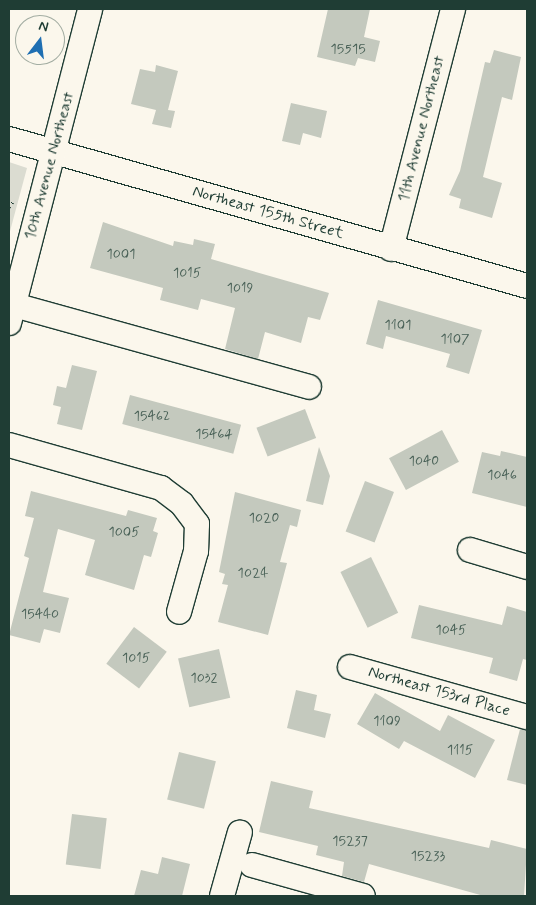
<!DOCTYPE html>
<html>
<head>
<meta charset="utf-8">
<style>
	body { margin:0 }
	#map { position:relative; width:536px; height:905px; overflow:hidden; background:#fbf7ec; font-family:Mynerve,sans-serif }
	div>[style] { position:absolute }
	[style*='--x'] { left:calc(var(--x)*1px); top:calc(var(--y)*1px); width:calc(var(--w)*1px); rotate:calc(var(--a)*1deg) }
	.green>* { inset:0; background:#dbdcd1 }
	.building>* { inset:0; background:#c4c9be; transform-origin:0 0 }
	.path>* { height:3px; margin-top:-1.5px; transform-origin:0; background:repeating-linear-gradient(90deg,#1f3d34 0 1px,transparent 0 5px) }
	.roads { filter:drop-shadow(1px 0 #1f3d34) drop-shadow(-1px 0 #1f3d34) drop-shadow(0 1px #1f3d34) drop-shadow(0 -1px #1f3d34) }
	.minor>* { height:24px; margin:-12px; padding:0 12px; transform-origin:12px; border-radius:12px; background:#fbf7ec }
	span { translate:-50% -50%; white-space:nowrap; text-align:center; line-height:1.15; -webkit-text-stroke:4px #fbf7ec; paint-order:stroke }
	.number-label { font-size:14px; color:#486056 }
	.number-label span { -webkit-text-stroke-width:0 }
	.street-label { font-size:16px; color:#1f3d34 }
	.frame { position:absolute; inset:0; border:10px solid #1f3d34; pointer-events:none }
	.north { position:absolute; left:15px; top:15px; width:50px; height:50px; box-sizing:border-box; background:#fbf7ec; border:1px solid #a3ada2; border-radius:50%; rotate:15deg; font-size:14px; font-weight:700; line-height:20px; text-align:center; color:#1f3d34 }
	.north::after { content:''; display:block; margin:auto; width:18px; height:22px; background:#1f6fb2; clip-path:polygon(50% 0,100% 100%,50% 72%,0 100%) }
</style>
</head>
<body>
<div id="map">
	<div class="green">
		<div style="clip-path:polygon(9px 162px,27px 168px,9px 235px)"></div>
	</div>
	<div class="building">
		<div style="clip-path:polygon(328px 9px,370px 9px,364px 37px,380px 41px,375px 62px,358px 58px,355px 66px,317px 57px)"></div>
		<div style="clip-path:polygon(494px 50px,521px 57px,512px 100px,502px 97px,483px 177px,502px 183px,492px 218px,459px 208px,461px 199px,449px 195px,460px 171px,485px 62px,490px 63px)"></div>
		<div style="clip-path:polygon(156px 65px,178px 71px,168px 110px,175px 111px,171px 128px,152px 124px,156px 110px,131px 104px,140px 69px,155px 72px)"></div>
		<div style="clip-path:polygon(291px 103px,327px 111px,321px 138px,303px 133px,300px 145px,282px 141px)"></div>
		<div style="clip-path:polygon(103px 222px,173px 246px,174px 241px,193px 245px,194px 239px,215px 244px,211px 259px,329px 293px,320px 320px,308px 317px,301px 343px,265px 332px,258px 359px,225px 349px,235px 308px,201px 299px,198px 310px,160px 300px,163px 288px,90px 268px)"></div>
		<div style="clip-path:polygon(378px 300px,482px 330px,469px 374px,446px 367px,450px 354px,411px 343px,386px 336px,383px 349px,366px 344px)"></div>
		<div style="clip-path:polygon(72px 365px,97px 371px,82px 430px,57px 424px,61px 407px,53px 405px,57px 386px,66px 388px)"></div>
		<div style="left:130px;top:395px;width:115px;height:30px;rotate:15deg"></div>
		<div style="left:305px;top:409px;width:31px;height:52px;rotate:69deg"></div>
		<div style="left:442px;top:430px;width:36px;height:60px;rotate:62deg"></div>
		<div style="clip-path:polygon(319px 447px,330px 476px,323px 505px,306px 501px)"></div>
		<div style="clip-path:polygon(501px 451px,527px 457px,527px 507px,472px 493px,482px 452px,500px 456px)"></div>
		<div style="left:365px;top:481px;width:31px;height:54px;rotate:21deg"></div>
		<div style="clip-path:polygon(31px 491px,126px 516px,128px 510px,157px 518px,153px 531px,158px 533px,151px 557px,144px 555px,134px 590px,85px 575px,95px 540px,58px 529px,43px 592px,69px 598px,60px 633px,44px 629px,40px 643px,9px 635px,29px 558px,24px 556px,34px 518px,25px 516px)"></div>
		<div style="clip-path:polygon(235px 492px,301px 510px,297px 527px,290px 525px,280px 562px,287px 563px,268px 635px,218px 622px,228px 585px,222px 584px,225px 574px,219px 572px)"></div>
		<div style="left:371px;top:557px;width:62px;height:34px;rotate:64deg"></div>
		<div style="clip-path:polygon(419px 605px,502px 625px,507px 606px,527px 612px,527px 660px,523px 659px,517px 681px,489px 673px,493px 658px,411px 638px)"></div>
		<div style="left:134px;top:627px;width:41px;height:46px;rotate:37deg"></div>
		<div style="left:219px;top:649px;width:50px;height:42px;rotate:77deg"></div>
		<div style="clip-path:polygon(296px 690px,317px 695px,314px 710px,331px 714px,325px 738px,287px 728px)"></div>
		<div style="clip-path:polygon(375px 693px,440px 731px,448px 715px,495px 740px,475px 778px,404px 741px,399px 749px,357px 724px)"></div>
		<div style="clip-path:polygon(520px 729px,527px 730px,527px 785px,507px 780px)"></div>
		<div style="left:179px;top:752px;width:38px;height:49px;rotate:14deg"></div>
		<div style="clip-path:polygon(271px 781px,313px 791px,309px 808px,489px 848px,491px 840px,527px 849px,524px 896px,484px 896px,369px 864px,364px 882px,342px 876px,344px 862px,316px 855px,318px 846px,259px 832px)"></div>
		<div style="left:72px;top:814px;width:35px;height:51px;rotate:7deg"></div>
		<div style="clip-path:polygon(162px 857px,190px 864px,182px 896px,134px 896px,141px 870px,158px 874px)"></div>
	</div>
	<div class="path">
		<div style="--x:9;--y:207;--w:9;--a:-54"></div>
	</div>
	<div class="roads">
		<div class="minor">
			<div style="--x:9;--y:139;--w:538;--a:15.84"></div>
			<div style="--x:391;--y:249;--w:248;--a:-75.5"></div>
			<div style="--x:14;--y:305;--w:306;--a:15.5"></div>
			<div style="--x:9;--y:323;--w:324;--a:-75.5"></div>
			<div style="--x:9;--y:445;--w:158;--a:15.8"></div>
			<div style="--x:161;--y:488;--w:26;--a:37"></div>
			<div style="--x:182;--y:504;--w:25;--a:53"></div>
			<div style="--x:197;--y:524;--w:27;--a:92"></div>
			<div style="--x:196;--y:551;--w:63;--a:105.6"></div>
			<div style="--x:470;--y:550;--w:59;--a:16.6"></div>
			<div style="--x:350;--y:667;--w:184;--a:15.8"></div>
			<div style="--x:252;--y:865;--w:115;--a:15.6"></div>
			<div style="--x:222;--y:896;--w:66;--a:-74.3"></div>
		</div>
	</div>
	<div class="number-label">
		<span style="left:348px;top:49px">15515</span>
		<span style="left:121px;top:254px">1001</span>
		<span style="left:187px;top:273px">1015</span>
		<span style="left:240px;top:288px">1019</span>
		<span style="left:398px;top:325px">1101</span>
		<span style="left:455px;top:339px">1107</span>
		<span style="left:152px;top:416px">15462</span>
		<span style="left:214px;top:434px">15464</span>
		<span style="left:424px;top:461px">1040</span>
		<span style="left:502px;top:475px">1046</span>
		<span style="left:264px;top:518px">1020</span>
		<span style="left:124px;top:532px">1005</span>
		<span style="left:253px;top:573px">1024</span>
		<span style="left:40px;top:614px">15440</span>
		<span style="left:451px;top:630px">1045</span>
		<span style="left:136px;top:658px">1015</span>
		<span style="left:204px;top:678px">1032</span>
		<span style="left:387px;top:721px">1109</span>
		<span style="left:460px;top:750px">1115</span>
		<span style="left:350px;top:841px">15237</span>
		<span style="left:428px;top:856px">15233</span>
	</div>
	<div class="street-label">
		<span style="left:422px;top:129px;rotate:-76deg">11th Avenue Northeast</span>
		<span style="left:50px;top:166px;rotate:-75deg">10th Avenue Northeast</span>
		<span style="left:268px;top:213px;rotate:16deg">Northeast 155th Street</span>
		<span style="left:439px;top:692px;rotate:16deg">Northeast 153rd Place</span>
	</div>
	<div class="frame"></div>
	<div class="north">N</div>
</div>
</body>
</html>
